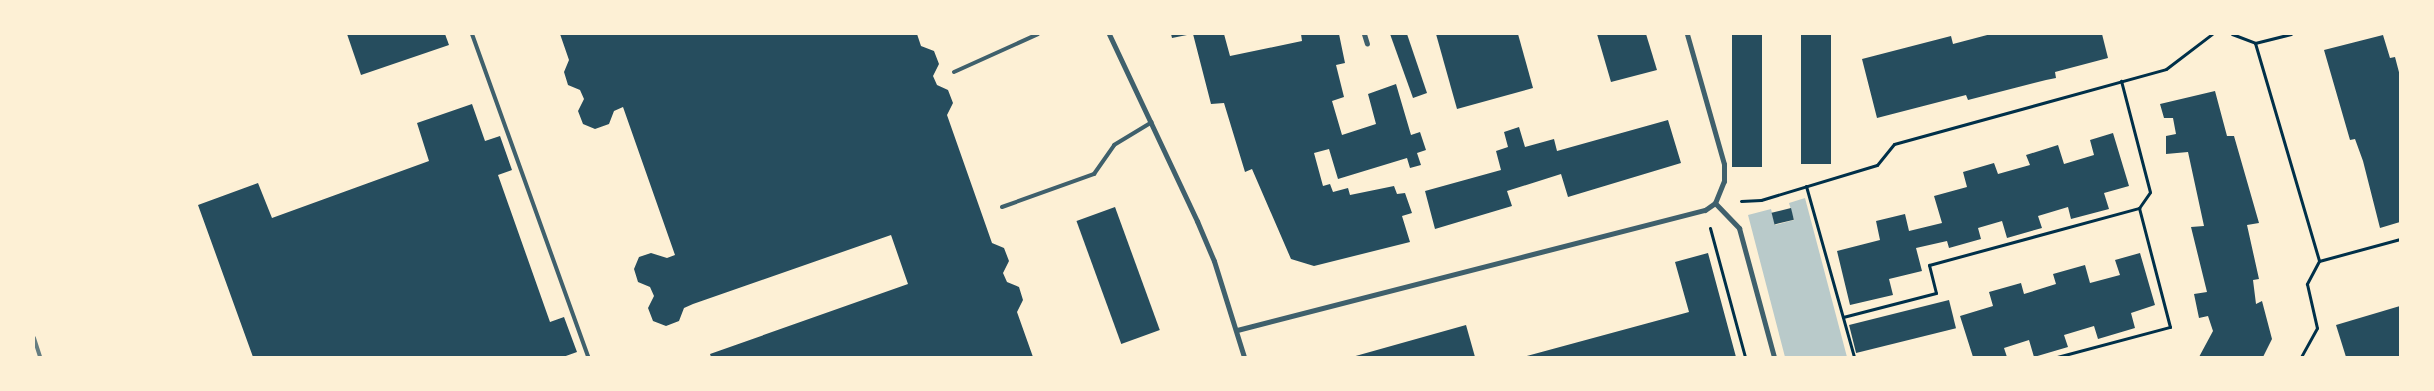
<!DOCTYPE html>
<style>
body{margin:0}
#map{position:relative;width:2434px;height:391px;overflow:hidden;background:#fdf0d5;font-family:Manrope,sans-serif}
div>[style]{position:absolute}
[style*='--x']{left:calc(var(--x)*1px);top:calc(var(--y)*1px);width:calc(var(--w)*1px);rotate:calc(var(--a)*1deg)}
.green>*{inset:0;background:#b9caca}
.building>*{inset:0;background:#264d5e;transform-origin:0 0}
.path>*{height:3px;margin:-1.5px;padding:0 1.5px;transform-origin:1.5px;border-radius:1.5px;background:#003049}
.service>*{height:4px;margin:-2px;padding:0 2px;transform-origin:2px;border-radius:2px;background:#3f606c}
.minor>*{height:5px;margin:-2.5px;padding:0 2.5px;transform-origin:2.5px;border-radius:2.5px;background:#3f606c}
.rail>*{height:4px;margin:-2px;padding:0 2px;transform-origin:2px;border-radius:2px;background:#657d81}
span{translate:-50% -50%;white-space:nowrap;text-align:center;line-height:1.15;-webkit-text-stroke:4.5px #fdf0d5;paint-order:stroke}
.frame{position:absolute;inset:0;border:35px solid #fdf0d5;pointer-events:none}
</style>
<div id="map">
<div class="green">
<i style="clip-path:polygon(1805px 198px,1847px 357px,1785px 357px,1748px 215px,1771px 209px,1775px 225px,1794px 220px,1789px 203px)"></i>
</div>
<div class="building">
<i style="clip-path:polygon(347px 34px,445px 34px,449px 45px,361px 75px)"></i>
<i style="clip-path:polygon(560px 34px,917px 34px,921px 46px,934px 51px,939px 64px,933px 76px,937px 85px,948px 90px,953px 103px,947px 115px,992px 243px,1004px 248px,1009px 261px,1003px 273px,1007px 282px,1019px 287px,1023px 300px,1017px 312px,1033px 357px,711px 357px,710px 354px,908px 284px,891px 235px,693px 304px,684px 308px,679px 321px,666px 326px,653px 321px,648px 308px,654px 296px,650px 287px,638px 282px,634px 269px,639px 257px,651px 253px,667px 258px,675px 255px,623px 107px,614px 111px,609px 124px,595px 129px,583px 124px,578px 111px,584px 99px,580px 90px,568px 85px,564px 72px,569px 60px)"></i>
<i style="clip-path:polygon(1171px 34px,1187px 34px,1187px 35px,1172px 38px)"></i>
<i style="clip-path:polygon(1193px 34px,1224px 34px,1230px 56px,1302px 41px,1301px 34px,1339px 34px,1345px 63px,1336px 65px,1344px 97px,1332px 101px,1342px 135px,1376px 124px,1368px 94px,1396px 84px,1411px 135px,1420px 132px,1426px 150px,1417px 153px,1421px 165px,1410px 168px,1407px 158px,1338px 179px,1329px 149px,1314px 153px,1323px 186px,1330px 184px,1333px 192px,1348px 188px,1350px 195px,1394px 186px,1397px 194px,1405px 193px,1412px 213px,1402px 216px,1410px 242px,1314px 266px,1291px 259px,1252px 169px,1245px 172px,1224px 103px,1211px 104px)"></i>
<i style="clip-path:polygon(1390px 34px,1407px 34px,1427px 93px,1413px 98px)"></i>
<i style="clip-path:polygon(1436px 34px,1518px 34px,1533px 88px,1457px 109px)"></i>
<i style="clip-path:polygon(1597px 34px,1646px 34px,1657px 70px,1611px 82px)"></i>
<i style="left:1732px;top:34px;width:30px;height:133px"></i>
<i style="left:1801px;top:34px;width:30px;height:130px"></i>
<i style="clip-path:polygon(1991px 34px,2102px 34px,2108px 58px,2055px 72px,2056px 78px,2046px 80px,1968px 100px,1966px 95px,1877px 118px,1862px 59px,1951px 36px,1953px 44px)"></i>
<i style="clip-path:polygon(2383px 35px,2390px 58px,2395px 57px,2400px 76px,2400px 222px,2380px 228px,2363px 161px,2355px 139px,2350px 140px,2324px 50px)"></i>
<i style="clip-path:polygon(2215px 91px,2227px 136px,2234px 136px,2259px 223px,2247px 225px,2259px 279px,2253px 280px,2256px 304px,2262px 301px,2272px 339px,2263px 357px,2199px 357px,2213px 331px,2208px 316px,2199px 318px,2194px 294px,2207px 292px,2191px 227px,2204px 226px,2188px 152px,2166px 154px,2166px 136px,2176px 134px,2173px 118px,2164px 118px,2160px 104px)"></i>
<i style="clip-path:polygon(472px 104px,485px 141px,500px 136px,512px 170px,498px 175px,550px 322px,564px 317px,577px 352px,563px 357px,253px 357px,198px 205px,258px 183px,272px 218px,429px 161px,417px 123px)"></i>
<i style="clip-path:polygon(1668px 120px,1681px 163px,1568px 197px,1561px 174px,1507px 191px,1512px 206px,1435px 229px,1425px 191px,1501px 170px,1496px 151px,1508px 147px,1504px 132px,1519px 127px,1525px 147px,1554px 139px,1557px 151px)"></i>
<i style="clip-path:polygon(2113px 133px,2129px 186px,2104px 193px,2109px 209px,2071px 219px,2068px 207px,2038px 216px,2042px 228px,2007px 238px,2002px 221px,1978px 228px,1981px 239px,1949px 248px,1947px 241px,1916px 248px,1922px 271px,1889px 279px,1893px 295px,1850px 305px,1837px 251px,1880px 240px,1876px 221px,1905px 214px,1909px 231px,1942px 223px,1934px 196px,1967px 187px,1963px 172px,1994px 163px,1998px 174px,2030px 165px,2026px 155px,2058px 145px,2064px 164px,2094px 155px,2090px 140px)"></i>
<i style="left:1115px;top:207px;width:131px;height:41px;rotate:70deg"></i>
<i style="left:1791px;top:208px;width:12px;height:20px;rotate:76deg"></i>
<i style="clip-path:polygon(1708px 253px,1736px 357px,1523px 357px,1689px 312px,1675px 262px)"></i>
<i style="clip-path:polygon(2140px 253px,2155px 305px,2131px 313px,2135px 328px,2098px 339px,2094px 326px,2064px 335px,2068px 347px,2034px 357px,2029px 340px,2004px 348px,2007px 357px,1973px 357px,1960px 316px,1993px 306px,1989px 292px,2021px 283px,2024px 294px,2056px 284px,2053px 274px,2085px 265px,2090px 283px,2120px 275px,2115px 260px)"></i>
<i style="left:1949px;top:300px;width:29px;height:103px;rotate:76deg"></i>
<i style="clip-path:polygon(2400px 306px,2400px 357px,2346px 357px,2336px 325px)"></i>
<i style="clip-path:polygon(1466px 325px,1475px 357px,1352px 357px)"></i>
</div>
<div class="path">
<i style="--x:2232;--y:34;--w:25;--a:21"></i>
<i style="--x:2255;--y:43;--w:227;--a:73.6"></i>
<i style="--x:2319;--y:261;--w:26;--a:118"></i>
<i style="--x:2307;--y:284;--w:45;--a:77.2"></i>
<i style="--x:2317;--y:328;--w:33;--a:119"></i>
<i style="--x:2255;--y:43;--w:37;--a:-14"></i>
<i style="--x:1806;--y:186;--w:178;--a:74.3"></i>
<i style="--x:1741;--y:201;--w:20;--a:-3"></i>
<i style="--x:1761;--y:200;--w:121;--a:-16.8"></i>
<i style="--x:1877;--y:165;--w:27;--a:-51"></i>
<i style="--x:1894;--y:144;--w:282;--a:-15.4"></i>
<i style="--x:2166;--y:69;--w:58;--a:-37.3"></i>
<i style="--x:1710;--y:228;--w:134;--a:74.8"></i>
<i style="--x:2319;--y:261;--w:84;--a:-15.2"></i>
<i style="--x:1843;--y:317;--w:96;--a:-14.5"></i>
<i style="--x:1936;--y:293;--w:29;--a:-104"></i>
<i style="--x:1929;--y:265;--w:218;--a:-15.2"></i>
<i style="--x:2057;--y:357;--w:117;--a:-14.9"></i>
<i style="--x:2170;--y:327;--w:123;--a:-104.6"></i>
<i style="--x:2139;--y:208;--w:19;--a:-55"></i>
<i style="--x:2150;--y:192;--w:115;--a:-104.6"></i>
</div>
<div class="service">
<i style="--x:472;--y:34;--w:343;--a:70.2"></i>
<i style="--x:954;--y:72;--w:92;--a:-24.3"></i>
<i style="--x:1002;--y:207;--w:98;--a:-19.7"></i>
<i style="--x:1094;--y:174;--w:35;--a:-55"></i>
<i style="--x:1114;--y:145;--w:44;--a:-31.2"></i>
</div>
<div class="minor">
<i style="--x:1109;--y:34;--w:207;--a:64.8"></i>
<i style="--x:1197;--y:221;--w:43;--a:67"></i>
<i style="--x:1214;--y:261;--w:101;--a:72.6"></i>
<i style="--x:1364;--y:34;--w:10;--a:73"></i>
<i style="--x:1715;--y:203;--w:35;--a:46"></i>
<i style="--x:1739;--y:228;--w:134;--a:74.8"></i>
<i style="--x:1237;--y:330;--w:483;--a:-14.4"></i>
<i style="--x:1705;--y:210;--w:12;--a:-35"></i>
<i style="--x:1715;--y:203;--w:24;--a:-68"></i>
<i style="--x:1724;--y:181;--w:17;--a:-90"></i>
<i style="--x:1724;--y:164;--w:135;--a:-105.9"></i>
</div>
<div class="rail">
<i style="--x:34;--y:338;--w:20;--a:72"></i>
</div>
<div class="frame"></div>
</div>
